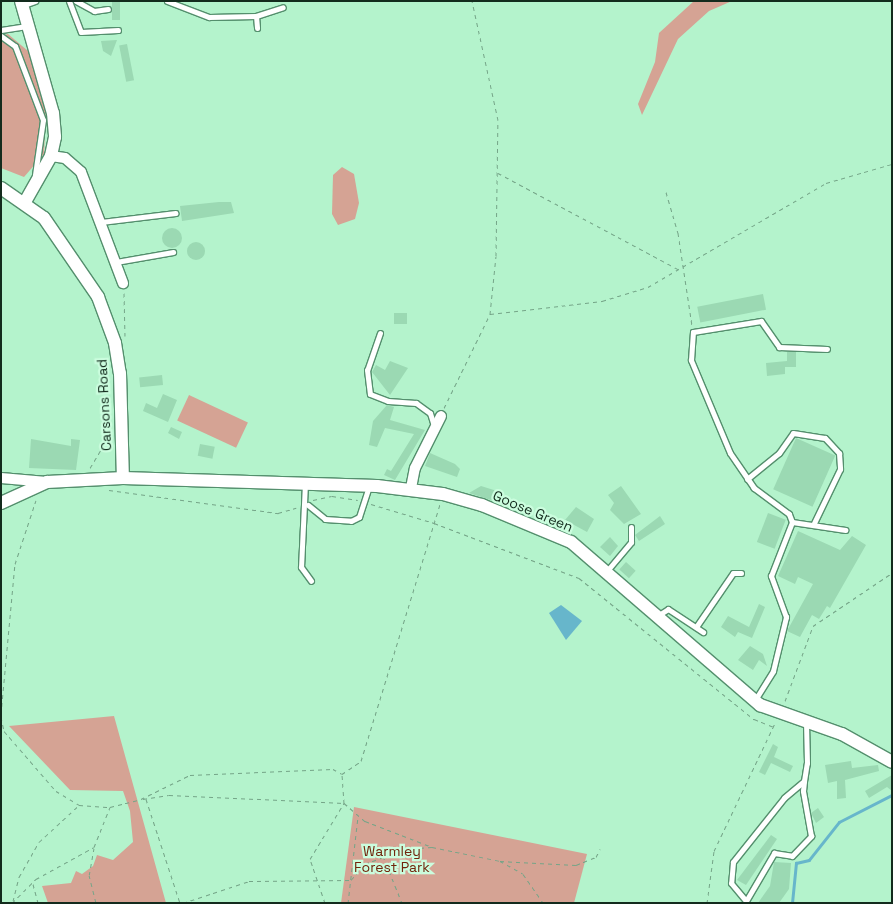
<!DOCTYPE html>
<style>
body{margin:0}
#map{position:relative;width:893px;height:904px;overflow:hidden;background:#b4f3cc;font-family:"Space Grotesk",sans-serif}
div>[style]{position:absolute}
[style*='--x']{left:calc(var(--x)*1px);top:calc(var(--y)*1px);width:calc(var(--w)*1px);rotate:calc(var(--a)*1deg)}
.green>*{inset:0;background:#d5a394;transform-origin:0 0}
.water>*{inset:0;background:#67b6cb}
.stream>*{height:2.5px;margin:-1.25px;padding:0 1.25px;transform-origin:1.25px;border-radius:1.25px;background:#67b6cb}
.building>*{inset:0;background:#9bd9b3;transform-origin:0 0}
.round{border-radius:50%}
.path>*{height:1px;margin-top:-0.5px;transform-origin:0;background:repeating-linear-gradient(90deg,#74a487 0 4px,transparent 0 8px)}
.roads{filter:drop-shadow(1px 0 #548f6d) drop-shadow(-1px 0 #548f6d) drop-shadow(0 1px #548f6d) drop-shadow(0 -1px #548f6d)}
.service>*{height:5px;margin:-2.5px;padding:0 2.5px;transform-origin:2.5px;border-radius:2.5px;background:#fff}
.minor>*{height:10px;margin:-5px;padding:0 5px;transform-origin:5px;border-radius:5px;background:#fff}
.tertiary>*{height:12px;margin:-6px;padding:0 6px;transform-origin:6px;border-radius:6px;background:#fff}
span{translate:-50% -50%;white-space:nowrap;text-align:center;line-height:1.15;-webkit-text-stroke:4.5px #cbfdde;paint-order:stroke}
.street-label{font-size:14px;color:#132b1d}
.park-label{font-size:14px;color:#71250c}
.frame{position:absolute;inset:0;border:2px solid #132b1d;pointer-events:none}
</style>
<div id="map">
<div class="green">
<i style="clip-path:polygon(694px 1px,732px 1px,709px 11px,678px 39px,642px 115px,638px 104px,655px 62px,659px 33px)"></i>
<i style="clip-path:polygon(8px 34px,28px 51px,46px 109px,44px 154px,24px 177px,1px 168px,1px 36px)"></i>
<i style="clip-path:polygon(342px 167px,354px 174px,359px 203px,355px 219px,338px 225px,332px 214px,333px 175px)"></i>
<i style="left:189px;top:395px;width:65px;height:28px;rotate:25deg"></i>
<i style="clip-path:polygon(114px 716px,166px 903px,48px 903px,42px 886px,71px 883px,76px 871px,82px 874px,93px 866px,97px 855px,113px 860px,133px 842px,130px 811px,123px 791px,70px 790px,9px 726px)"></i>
<i style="clip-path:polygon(354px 807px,587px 854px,574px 903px,341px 903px)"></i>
</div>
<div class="water">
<i style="clip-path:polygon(561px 605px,582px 621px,566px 640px,549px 613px)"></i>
</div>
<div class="stream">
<i style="--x:792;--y:903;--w:40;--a:-84.3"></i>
<i style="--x:796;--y:863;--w:13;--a:-13"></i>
<i style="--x:809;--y:860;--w:48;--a:-51.7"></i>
<i style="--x:839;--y:822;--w:59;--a:-27"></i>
</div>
<div class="building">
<i style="left:112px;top:1px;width:8px;height:19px"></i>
<i style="clip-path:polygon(117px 40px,111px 56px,103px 51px,101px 41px)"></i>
<i style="left:127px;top:44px;width:37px;height:8px;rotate:79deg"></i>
<i style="clip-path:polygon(219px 202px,231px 202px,234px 213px,182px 221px,180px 206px)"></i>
<i class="round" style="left:162px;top:228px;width:20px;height:20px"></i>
<i class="round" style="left:187px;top:242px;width:18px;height:18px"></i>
<i style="left:763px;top:294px;width:16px;height:67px;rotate:79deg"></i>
<i style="left:394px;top:313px;width:13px;height:11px"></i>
<i style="clip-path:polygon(787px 352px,796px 352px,796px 367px,785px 367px,785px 374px,767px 376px,766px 363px,787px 361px)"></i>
<i style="clip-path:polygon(390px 361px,408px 368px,390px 395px,372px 372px,376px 365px,385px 370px)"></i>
<i style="left:162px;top:375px;width:10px;height:23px;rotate:84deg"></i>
<i style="clip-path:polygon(163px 394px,177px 400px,168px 422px,143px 411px,146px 403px,157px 408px)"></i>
<i style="clip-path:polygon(387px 405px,394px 407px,390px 420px,425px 430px,395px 480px,384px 475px,387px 469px,391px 471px,414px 434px,385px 428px,377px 447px,369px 445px,373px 421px)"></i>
<i style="clip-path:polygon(171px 427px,182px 432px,179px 439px,168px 433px)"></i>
<i style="left:796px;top:438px;width:43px;height:56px;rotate:24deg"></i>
<i style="clip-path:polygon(31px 439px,71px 446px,71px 439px,80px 440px,76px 470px,29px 468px)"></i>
<i style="left:200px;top:444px;width:15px;height:12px;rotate:11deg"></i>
<i style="clip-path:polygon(430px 453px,455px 464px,460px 469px,457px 477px,425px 466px)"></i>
<i style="clip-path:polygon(481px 486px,497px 491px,494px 501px,469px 493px)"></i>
<i style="clip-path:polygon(621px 486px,641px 514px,624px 524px,610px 510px,614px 503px,608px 495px)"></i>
<i style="clip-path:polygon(576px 507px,594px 519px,587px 532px,565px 520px)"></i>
<i style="left:768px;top:513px;width:19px;height:31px;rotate:21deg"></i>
<i style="clip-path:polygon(660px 516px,665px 524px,639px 541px,635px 535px)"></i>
<i style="clip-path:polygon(798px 531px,840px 550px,852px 536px,866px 545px,830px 608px,827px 606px,819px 619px,812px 615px,800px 637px,787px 631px,813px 584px,798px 577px,795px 584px,778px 576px)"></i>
<i style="clip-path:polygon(610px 537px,618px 546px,610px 556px,600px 547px)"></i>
<i style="left:626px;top:562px;width:13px;height:10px;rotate:42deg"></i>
<i style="clip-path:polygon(759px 604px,765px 607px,752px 638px,738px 632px,735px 637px,721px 627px,728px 616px,749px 627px)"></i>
<i style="clip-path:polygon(750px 646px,763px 654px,767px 666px,759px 660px,753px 670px,738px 660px)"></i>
<i style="clip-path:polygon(773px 744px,778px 747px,774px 757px,793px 766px,790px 772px,771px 763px,765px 775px,759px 772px)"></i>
<i style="clip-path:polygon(851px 761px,852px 768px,878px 765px,879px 771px,845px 780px,846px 798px,837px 799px,837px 781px,828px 783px,825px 765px)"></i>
<i style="clip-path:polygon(892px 775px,892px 791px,887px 787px,869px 798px,865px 791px)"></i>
<i style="clip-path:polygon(818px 808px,824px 817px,816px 823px,811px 813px)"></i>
<i style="clip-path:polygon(771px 835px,777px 839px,746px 885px,737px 880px)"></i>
<i style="clip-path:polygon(774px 862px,791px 863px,789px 889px,779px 903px,758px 903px,770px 886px)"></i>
</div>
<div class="path">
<i style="--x:498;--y:173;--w:204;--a:28.1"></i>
<i style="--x:666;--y:192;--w:43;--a:73.7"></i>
<i style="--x:678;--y:233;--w:94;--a:81.4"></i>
<i style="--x:124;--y:293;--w:43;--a:88.7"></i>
<i style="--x:490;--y:314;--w:113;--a:-6.6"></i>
<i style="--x:602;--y:301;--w:48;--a:-16.9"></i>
<i style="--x:648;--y:287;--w:206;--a:-30.3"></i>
<i style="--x:826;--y:183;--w:69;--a:-16.1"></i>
<i style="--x:444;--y:408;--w:105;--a:-63.9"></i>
<i style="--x:490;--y:314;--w:58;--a:-84.1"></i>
<i style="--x:496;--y:256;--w:136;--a:-89.2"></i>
<i style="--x:498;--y:120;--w:122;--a:-102.3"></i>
<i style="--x:90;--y:468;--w:41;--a:-59"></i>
<i style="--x:109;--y:490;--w:171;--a:7.8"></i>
<i style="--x:278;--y:513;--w:19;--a:-16"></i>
<i style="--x:313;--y:500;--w:19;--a:-12"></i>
<i style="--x:332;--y:496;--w:26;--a:9"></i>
<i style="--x:371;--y:504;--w:66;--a:16.8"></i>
<i style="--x:434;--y:523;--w:155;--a:20.8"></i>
<i style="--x:579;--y:578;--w:225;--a:38.9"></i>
<i style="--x:754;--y:719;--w:22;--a:22"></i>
<i style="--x:785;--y:701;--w:80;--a:-69.5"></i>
<i style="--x:813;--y:626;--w:95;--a:-33.9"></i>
<i style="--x:1;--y:714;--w:151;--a:-84.7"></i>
<i style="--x:15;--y:564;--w:67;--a:-71.8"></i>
<i style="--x:1;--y:717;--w:14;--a:78"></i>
<i style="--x:4;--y:731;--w:79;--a:49.1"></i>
<i style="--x:56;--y:791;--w:27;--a:31"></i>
<i style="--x:79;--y:805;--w:31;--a:4"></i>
<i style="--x:143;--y:799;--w:26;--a:-9"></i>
<i style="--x:169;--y:795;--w:175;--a:2.6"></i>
<i style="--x:344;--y:803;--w:28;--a:41"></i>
<i style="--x:365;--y:821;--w:72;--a:21.2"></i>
<i style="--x:146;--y:799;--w:109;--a:71.9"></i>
<i style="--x:94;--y:848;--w:27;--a:100"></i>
<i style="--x:89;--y:875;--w:29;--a:76"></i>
<i style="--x:383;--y:856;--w:51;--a:68"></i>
<i style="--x:500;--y:861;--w:26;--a:29"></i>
<i style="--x:523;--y:874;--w:35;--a:55"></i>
<i style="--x:33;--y:884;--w:20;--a:75"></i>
<i style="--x:13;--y:901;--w:25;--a:-76"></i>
<i style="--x:19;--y:877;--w:40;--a:-60.3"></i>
<i style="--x:39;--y:842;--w:53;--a:-42.7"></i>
<i style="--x:12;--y:903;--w:34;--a:-45"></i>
<i style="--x:36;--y:879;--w:66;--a:-28.9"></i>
<i style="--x:94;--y:847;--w:43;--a:-68.2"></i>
<i style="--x:110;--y:807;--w:32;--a:-14"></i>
<i style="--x:141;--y:799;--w:55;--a:-26.1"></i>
<i style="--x:190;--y:775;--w:143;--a:-2.4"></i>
<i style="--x:333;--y:769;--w:10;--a:29"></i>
<i style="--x:183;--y:903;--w:70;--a:-18.4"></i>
<i style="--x:249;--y:881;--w:102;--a:-0.6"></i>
<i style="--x:351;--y:880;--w:21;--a:-49"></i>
<i style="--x:365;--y:864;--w:42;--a:-21"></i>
<i style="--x:404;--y:849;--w:28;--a:-4"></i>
<i style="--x:432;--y:847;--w:69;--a:11.6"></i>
<i style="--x:500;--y:861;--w:76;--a:3"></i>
<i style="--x:576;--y:865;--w:22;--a:-22"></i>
<i style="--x:596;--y:857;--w:9;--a:-63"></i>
<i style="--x:325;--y:903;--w:46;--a:-108.8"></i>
<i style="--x:310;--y:859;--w:66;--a:-58.7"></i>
<i style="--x:344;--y:803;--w:29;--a:-94"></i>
<i style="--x:342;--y:774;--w:23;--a:-34"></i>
<i style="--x:361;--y:761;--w:269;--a:-72.9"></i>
<i style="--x:348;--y:903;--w:87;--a:-83.4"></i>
<i style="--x:707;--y:903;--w:52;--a:-82.3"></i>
<i style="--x:714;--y:851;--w:142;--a:-64.5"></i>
</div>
<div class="roads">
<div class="service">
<i style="--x:69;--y:1;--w:33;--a:69"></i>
<i style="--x:81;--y:32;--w:37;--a:-3"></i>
<i style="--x:76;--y:1;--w:21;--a:29"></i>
<i style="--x:94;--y:11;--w:14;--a:-8"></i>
<i style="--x:167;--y:1;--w:45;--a:20.9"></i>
<i style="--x:209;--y:17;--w:47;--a:-1.2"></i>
<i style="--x:256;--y:16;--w:12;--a:85"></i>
<i style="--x:24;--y:5;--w:12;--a:-20"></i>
<i style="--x:256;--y:16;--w:28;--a:-18"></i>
<i style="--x:1;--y:30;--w:26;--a:-9"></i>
<i style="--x:1;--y:36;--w:17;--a:36"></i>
<i style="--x:15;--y:46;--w:79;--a:69.3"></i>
<i style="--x:43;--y:120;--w:56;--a:98.3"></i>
<i style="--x:101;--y:222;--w:75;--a:-6.9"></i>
<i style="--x:116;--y:262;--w:58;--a:-10"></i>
<i style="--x:380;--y:333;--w:39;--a:109"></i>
<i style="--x:367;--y:370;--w:24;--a:83"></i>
<i style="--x:370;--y:394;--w:19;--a:21"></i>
<i style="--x:388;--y:401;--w:28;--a:4"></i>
<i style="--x:416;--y:403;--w:17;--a:36"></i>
<i style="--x:430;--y:413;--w:14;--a:73"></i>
<i style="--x:747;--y:479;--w:41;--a:-39.1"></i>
<i style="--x:779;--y:453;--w:24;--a:-55"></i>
<i style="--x:793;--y:433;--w:32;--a:9"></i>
<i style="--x:825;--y:438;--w:21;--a:47"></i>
<i style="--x:839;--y:453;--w:16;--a:86"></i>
<i style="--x:840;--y:469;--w:62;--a:115.7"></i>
<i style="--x:305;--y:483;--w:84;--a:92.7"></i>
<i style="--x:301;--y:567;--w:17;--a:54"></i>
<i style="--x:308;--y:505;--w:22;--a:39"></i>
<i style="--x:325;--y:519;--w:26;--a:4"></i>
<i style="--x:351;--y:521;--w:9;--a:-27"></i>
<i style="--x:359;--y:517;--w:32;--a:-72"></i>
<i style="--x:792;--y:522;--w:54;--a:8.6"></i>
<i style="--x:606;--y:572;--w:39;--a:-50"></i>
<i style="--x:631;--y:542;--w:15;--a:-90"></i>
<i style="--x:657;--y:616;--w:13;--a:-32"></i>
<i style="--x:668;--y:609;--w:42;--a:33.3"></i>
<i style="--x:696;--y:627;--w:65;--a:-55.6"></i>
<i style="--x:733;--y:573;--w:8;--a:0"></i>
<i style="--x:755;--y:700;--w:34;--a:-58"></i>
<i style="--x:773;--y:671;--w:56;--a:-76.5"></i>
<i style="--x:786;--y:617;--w:44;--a:-110.1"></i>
<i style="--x:771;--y:576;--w:58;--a:-68.7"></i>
<i style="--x:792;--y:522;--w:9;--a:-111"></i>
<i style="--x:789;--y:514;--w:44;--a:-143.4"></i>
<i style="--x:754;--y:488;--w:42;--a:-124.4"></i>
<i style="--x:730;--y:453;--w:101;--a:-112.8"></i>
<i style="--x:691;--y:360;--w:28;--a:-86"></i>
<i style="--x:693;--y:332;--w:69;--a:-9.2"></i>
<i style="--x:761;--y:321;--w:32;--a:55"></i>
<i style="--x:779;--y:347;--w:48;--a:2.4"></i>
<i style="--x:804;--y:781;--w:26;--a:140"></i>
<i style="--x:784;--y:798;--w:82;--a:128.6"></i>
<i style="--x:733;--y:862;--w:21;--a:95"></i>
<i style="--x:731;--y:883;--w:23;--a:50"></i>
<i style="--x:746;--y:901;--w:56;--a:-59.7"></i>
<i style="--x:774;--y:853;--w:18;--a:9"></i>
<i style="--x:792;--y:856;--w:28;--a:-46"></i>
<i style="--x:811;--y:836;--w:46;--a:-100.1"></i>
<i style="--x:803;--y:791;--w:10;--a:-84"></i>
<i style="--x:804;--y:781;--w:18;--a:-81"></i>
<i style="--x:807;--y:763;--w:40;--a:-91.4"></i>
</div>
<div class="minor">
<i style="--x:51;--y:156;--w:14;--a:8"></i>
<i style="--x:65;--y:158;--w:21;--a:41"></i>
<i style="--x:81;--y:172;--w:119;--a:69.3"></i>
<i style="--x:1;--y:478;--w:46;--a:5"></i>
<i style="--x:411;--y:488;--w:20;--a:-79"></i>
<i style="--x:415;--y:468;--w:58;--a:-63.4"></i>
</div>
<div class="tertiary">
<i style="--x:21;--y:1;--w:116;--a:74.1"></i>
<i style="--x:53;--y:113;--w:24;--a:85"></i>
<i style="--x:55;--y:137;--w:19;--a:102"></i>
<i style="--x:51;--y:156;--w:53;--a:119.5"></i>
<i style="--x:1;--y:188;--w:52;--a:34.9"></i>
<i style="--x:44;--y:218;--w:96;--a:55.6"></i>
<i style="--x:98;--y:297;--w:49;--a:69.7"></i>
<i style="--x:115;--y:343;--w:30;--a:81"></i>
<i style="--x:120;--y:373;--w:105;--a:88.4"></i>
<i style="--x:1;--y:503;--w:51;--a:-24.5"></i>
<i style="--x:47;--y:482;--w:76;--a:-3"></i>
<i style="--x:123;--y:478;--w:254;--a:1.8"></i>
<i style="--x:377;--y:486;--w:66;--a:6.9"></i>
<i style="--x:443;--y:494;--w:41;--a:15.8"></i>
<i style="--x:482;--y:505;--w:96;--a:22.6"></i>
<i style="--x:571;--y:542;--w:250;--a:40.8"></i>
<i style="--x:760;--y:705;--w:87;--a:19.5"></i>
<i style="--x:842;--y:734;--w:57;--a:29.2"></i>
</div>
</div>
<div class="street-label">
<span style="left:104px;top:405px;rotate:-93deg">Carsons Road</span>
<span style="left:533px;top:511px;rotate:23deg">Goose Green</span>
</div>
<div class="park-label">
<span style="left:392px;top:859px">Warmley<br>Forest Park</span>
</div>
<div class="frame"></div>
</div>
